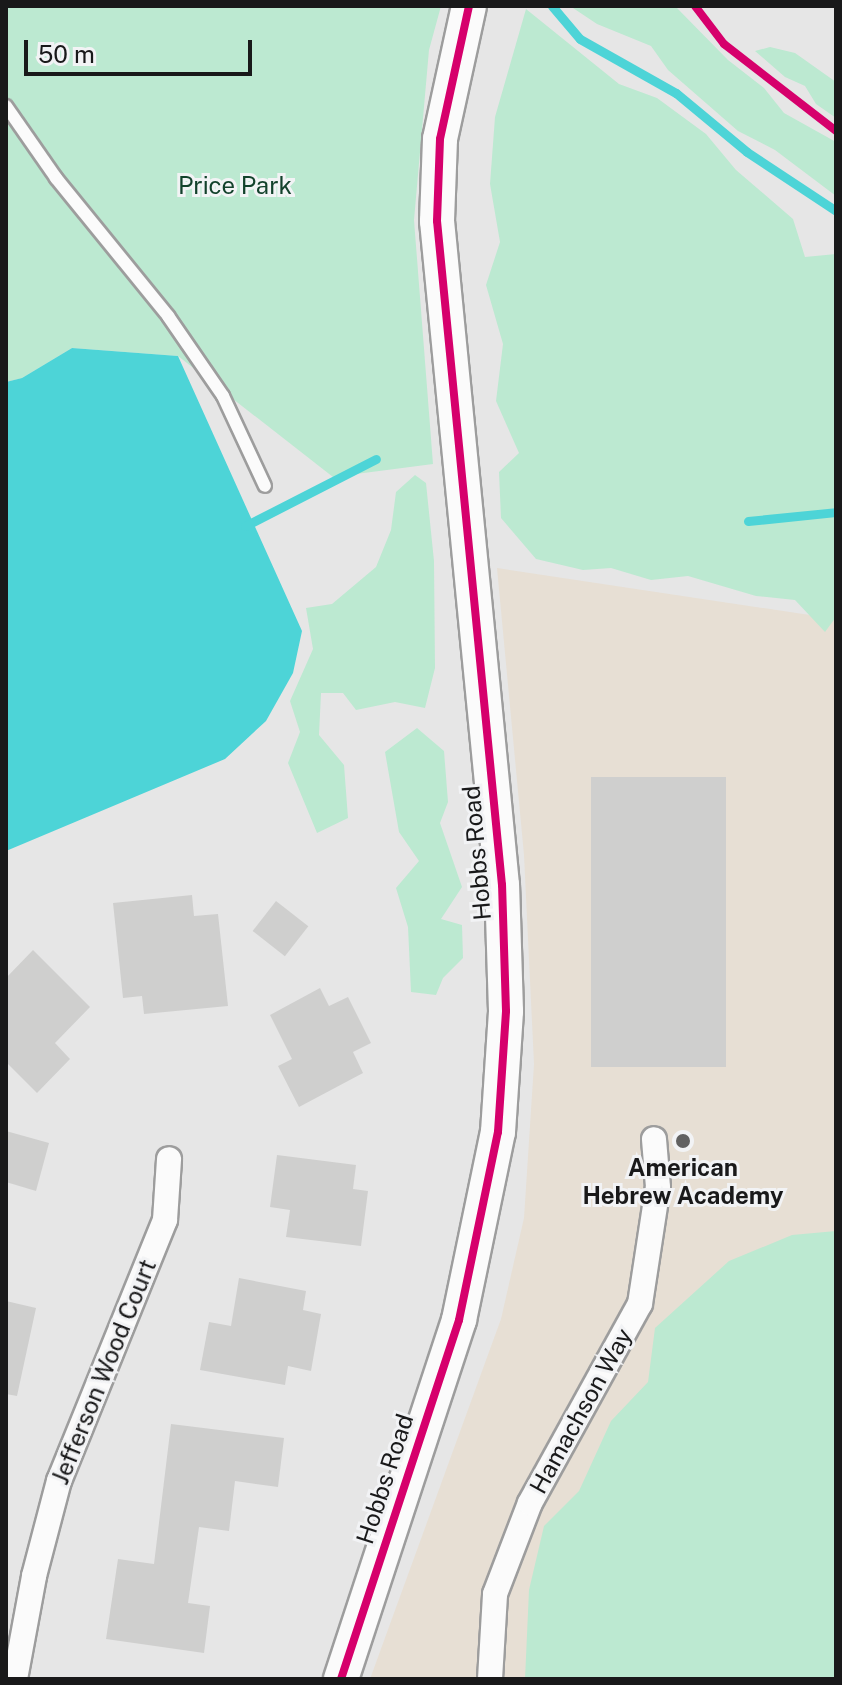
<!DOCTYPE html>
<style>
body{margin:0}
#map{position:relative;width:842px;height:1685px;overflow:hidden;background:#e6e6e6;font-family:"Public Sans",sans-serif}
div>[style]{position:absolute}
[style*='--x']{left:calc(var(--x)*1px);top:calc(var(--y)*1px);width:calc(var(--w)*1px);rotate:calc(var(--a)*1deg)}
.education>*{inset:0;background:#e7dfd4}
.green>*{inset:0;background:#bce9d1}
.water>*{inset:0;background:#4dd4d7}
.stream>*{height:9px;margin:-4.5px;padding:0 4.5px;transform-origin:4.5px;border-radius:4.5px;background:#4dd4d7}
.building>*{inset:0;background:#cfcfce;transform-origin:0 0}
.roads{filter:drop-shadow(2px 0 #9d9d9d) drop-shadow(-2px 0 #9d9d9d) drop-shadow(0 2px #9d9d9d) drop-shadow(0 -2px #9d9d9d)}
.lane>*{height:12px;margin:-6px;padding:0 6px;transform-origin:6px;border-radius:6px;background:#fbfbfb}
.street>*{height:24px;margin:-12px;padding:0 12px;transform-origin:12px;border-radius:12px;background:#fbfbfb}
.secondary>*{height:34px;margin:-17px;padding:0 17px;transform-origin:17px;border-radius:17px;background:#fbfbfb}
.cycleway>*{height:8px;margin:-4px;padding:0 4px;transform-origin:4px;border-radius:4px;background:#d6006c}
.dots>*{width:22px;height:22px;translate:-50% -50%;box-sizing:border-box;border:4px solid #f2f3f5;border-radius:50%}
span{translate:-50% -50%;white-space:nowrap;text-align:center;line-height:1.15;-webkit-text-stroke:6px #f2f3f5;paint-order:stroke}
.park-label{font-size:24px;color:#13422c}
.street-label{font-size:24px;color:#19191a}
.poi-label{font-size:24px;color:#19191a;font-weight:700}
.frame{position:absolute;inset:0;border:8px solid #19191a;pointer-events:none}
.scale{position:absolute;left:24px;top:40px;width:228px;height:36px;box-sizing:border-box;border:4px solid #19191a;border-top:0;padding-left:10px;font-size:24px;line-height:28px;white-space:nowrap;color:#19191a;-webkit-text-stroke:6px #f2f3f5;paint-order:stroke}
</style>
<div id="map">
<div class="education">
<i style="clip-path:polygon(497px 568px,836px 619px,836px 1679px,370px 1679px,501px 1319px,524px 1218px,534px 1064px,524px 855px)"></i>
</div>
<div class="green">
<i style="clip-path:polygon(6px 6px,441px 6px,429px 50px,414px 220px,433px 464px,333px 477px,178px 356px,72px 348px,22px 378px,6px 382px)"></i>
<i style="clip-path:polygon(570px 6px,675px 6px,728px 60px,764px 88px,784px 113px,836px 142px,836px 196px,775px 150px,738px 131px,668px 70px,651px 46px,597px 24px)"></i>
<i style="clip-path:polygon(526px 9px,619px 84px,657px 98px,706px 134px,736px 170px,793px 219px,805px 257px,836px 254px,836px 617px,825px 632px,795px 600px,756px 596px,688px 576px,651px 580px,611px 568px,583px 570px,536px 559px,501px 518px,499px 472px,519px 453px,496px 401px,503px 344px,486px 285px,500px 242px,490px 184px,495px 117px)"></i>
<i style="clip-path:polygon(770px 47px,795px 53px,836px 82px,836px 118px,816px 104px,805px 86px,785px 77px,755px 51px)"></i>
<i style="clip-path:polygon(415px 475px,426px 483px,434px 561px,435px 668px,425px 708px,395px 702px,356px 710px,343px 693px,321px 693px,319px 735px,344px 765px,348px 818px,317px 833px,288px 763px,300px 732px,290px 701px,313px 649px,306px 608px,332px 604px,376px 567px,391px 530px,396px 492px)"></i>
<i style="clip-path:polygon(417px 728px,444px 751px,448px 802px,440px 823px,462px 887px,441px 919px,462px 925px,463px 958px,443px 978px,436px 995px,411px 992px,408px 927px,396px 888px,419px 861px,399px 832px,385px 752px)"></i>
<i style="clip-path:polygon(836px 1231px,836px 1679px,525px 1679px,529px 1590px,544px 1526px,579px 1491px,611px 1421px,648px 1382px,655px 1328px,729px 1261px,792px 1235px)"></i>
</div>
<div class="water">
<i style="clip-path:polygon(72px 348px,178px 356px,302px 631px,293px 673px,266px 721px,225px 759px,6px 851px,6px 382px,22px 378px)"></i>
</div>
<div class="stream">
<i style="--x:552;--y:6;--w:43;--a:49.7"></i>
<i style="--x:580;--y:39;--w:110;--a:29.4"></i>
<i style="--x:676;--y:93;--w:92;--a:39.7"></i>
<i style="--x:747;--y:152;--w:107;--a:33.5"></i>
<i style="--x:748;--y:521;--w:88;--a:-5.8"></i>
<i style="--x:245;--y:526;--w:147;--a:-27.1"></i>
</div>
<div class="building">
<i style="left:591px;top:777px;width:135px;height:290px"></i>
<i style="clip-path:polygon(192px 895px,194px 916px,218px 914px,228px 1006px,144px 1014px,142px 996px,123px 998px,113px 903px)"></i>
<i style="left:276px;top:901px;width:41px;height:38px;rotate:38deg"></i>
<i style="clip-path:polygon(33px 950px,90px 1007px,55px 1043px,70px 1059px,37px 1093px,6px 1062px,6px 978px)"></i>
<i style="clip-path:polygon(320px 988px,329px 1006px,348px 997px,371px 1043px,353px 1052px,363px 1073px,299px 1107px,278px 1066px,292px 1059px,270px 1015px)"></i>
<i style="clip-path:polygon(6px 1131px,49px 1143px,36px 1191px,6px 1182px)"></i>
<i style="clip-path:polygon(277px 1155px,356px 1165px,353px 1189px,368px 1191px,361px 1246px,286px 1237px,290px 1210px,270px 1207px)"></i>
<i style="clip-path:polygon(239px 1278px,306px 1291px,303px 1310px,321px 1314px,311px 1371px,288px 1366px,285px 1385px,200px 1370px,209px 1322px,231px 1326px)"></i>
<i style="clip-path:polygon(6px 1301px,36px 1308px,17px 1396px,6px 1394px)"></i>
<i style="clip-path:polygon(171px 1424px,284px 1438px,278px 1487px,235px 1481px,229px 1531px,199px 1527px,188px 1603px,210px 1606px,204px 1653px,106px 1639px,118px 1559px,154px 1564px)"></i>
</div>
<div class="roads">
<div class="lane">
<i style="--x:6;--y:106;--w:88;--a:55.2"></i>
<i style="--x:56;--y:178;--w:178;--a:50.9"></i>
<i style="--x:168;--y:316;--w:97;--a:55.5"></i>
<i style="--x:223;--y:396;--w:99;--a:65"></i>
</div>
<div class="street">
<i style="--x:15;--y:1679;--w:105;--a:-79.5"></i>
<i style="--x:34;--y:1576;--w:98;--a:-75.3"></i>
<i style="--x:59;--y:1481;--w:282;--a:-67.9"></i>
<i style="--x:165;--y:1220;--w:61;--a:-86.2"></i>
<i style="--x:490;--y:1679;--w:85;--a:-86.6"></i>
<i style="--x:495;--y:1594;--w:97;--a:-69"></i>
<i style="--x:530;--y:1503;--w:227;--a:-61.1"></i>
<i style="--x:640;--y:1304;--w:118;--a:-81.3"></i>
<i style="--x:658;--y:1187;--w:48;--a:-94.8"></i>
</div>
<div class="secondary">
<i style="--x:341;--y:1679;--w:378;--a:-71.8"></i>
<i style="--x:459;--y:1320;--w:192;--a:-78.3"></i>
<i style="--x:498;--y:1132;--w:121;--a:-86.2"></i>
<i style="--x:506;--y:1011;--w:126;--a:-91.8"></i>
<i style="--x:502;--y:885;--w:667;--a:-95.59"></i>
<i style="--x:437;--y:221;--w:82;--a:-87.9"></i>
<i style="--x:440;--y:139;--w:136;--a:-77.7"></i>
</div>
</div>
<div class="cycleway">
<i style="--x:695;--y:6;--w:48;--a:52.7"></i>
<i style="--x:724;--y:44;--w:142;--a:37.8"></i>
<i style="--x:341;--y:1679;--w:378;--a:-71.8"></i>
<i style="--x:459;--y:1320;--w:192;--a:-78.3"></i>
<i style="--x:498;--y:1132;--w:121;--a:-86.2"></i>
<i style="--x:506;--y:1011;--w:126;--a:-91.8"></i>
<i style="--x:502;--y:885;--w:667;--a:-95.59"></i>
<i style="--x:437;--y:221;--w:82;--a:-87.9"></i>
<i style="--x:440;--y:139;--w:136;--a:-77.7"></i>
</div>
<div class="dots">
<i style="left:683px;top:1141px;background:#616161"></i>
</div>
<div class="park-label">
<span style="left:235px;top:186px">Price Park</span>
</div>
<div class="street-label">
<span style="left:477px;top:853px;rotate:-95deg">Hobbs Road</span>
<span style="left:104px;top:1372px;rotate:-68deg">Jefferson Wood Court</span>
<span style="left:581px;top:1411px;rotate:-61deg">Hamachson Way</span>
<span style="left:385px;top:1479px;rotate:-72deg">Hobbs Road</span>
</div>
<div class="poi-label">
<span style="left:683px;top:1182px">American<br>Hebrew Academy</span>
</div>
<div class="frame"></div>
<div class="scale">50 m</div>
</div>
